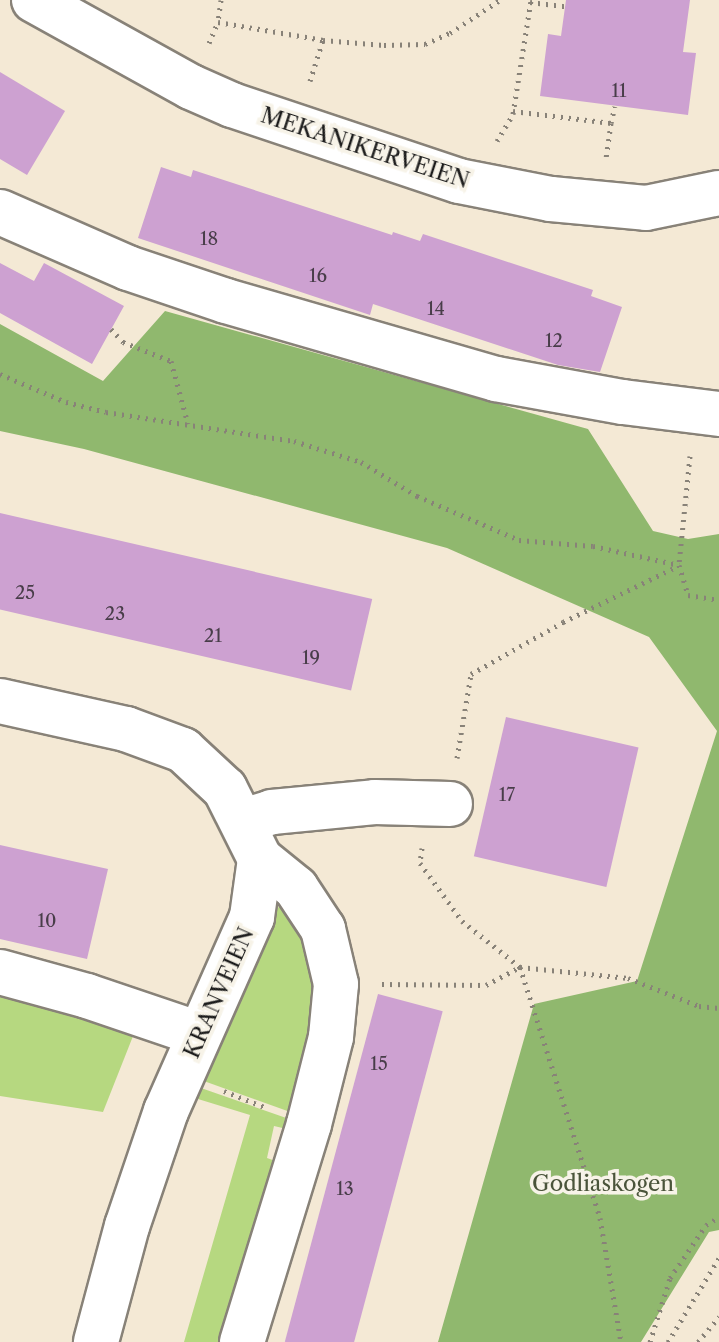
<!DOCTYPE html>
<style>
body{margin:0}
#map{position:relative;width:719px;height:1342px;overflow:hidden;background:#f4e9d5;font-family:"Libre Caslon Text",serif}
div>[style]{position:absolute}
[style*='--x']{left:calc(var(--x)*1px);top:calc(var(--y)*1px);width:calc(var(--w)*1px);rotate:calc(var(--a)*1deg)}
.green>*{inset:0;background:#b6d880}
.forest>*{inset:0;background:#90b86e}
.building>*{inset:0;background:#cda1d1;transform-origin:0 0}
.path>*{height:5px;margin-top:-2.5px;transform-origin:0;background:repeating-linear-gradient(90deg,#888278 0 2px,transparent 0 8px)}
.roads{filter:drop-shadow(2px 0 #888278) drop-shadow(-2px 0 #888278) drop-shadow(0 2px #888278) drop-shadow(0 -2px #888278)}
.minor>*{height:44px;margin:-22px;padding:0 22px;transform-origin:22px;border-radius:22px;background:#fff}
span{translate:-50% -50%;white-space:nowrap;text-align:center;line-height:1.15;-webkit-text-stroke:7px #f7f3e8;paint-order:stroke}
.number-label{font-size:18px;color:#483d49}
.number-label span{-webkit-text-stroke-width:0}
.street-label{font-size:22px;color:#1c1c1c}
.park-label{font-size:22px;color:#4a543a}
</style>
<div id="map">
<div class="green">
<i style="clip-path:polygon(279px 906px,298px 916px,316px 954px,317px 1001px,293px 1113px,201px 1080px)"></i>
<i style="clip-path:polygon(0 991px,137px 1026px,103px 1112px,0 1096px)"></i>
<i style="clip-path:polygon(201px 1088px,292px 1120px,291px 1130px,274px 1126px,267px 1158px,281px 1163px,223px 1342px,184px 1342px,250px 1115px,198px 1099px)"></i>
</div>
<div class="forest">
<i style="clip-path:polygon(165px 311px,588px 429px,653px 531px,688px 539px,719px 534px,719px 1230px,709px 1232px,641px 1342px,438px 1342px,534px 1004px,637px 981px,717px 731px,649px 637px,447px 548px,84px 449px,0 431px,0 324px,103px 381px)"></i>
</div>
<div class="building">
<i style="clip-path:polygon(566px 0,690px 0,683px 52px,696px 53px,688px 115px,540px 96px,548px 34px,561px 36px)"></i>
<i style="clip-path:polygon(0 72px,65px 111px,27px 175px,0 159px)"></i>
<i style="clip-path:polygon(161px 167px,191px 177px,193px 170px,392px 235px,393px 232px,420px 241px,423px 234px,593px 290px,591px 296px,622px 307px,600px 372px,558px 365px,373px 304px,370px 315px,138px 238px)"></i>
<i style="clip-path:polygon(0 263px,34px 281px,44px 263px,124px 306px,92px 364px,0 313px)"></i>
<i style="left:0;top:513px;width:382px;height:94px;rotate:13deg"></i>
<i style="left:506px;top:717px;width:136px;height:143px;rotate:13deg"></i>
<i style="clip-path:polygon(0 845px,108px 869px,87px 959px,0 939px)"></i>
<i style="left:378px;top:994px;width:67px;height:360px;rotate:15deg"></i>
</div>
<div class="path">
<i style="--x:221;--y:0;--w:22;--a:98"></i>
<i style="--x:218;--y:22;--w:107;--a:9.7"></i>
<i style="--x:323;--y:40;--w:61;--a:4.7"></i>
<i style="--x:384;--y:45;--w:41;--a:-1.4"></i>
<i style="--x:425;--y:44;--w:27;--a:-24"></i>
<i style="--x:450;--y:33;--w:60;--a:-33.4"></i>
<i style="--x:530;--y:2;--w:35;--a:7"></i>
<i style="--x:209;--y:43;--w:23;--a:-67"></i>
<i style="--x:310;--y:81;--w:43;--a:-72.4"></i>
<i style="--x:513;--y:111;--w:99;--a:7"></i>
<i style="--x:611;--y:123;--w:36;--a:98"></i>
<i style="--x:611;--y:123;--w:17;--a:-77"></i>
<i style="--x:497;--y:141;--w:31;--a:-59"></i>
<i style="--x:513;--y:114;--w:115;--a:-81"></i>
<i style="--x:111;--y:329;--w:18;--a:47"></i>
<i style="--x:123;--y:342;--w:52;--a:21.6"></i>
<i style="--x:171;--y:361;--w:65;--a:74.9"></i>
<i style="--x:0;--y:374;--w:72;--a:23"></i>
<i style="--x:66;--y:402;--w:41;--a:14"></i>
<i style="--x:106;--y:412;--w:190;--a:8.8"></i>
<i style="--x:294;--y:441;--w:70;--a:17.4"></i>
<i style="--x:361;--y:462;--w:66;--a:31.3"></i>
<i style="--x:417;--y:496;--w:111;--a:23.3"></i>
<i style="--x:519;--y:540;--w:74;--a:4.6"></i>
<i style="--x:593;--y:546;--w:88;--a:12.5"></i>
<i style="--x:690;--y:456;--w:110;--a:95.8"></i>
<i style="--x:679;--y:565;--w:31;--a:73"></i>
<i style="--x:688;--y:595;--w:31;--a:9"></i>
<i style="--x:457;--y:758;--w:85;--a:-80.5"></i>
<i style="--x:471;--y:674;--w:106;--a:-29.5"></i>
<i style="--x:563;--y:622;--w:128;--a:-26"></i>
<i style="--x:422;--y:848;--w:15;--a:98"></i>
<i style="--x:420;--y:863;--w:72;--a:54.1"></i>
<i style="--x:462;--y:921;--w:74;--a:38.4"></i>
<i style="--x:520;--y:967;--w:109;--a:5.8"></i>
<i style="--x:628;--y:978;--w:76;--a:21.5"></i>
<i style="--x:699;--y:1006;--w:20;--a:6"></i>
<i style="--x:520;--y:967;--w:263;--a:72.3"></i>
<i style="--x:600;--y:1218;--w:126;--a:80.4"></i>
<i style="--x:382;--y:984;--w:104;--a:0.6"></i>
<i style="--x:486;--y:985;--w:38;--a:-28"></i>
<i style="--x:224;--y:1091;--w:46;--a:21.6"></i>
<i style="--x:650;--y:1342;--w:67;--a:-72.6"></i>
<i style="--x:670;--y:1278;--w:64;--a:-55.8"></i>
<i style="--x:706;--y:1225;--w:15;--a:-32"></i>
<i style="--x:668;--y:1342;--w:98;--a:-58.7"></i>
<i style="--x:698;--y:1342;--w:33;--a:-50"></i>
</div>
<div class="roads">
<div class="minor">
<i style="--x:34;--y:0;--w:179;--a:29"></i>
<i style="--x:191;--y:87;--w:45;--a:23.7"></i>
<i style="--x:232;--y:105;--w:239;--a:18.5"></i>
<i style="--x:459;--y:181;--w:94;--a:11.1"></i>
<i style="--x:551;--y:199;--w:95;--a:5.4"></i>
<i style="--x:646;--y:208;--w:75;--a:-11.6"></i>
<i style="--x:0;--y:212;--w:140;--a:23.6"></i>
<i style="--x:128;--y:268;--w:103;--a:18.6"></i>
<i style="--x:226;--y:301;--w:281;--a:16.1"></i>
<i style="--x:496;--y:379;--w:129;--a:10.3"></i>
<i style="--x:623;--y:402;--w:97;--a:7.1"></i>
<i style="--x:0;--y:701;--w:129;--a:12.5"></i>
<i style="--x:126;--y:729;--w:61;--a:20.2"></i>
<i style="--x:183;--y:750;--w:57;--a:42.9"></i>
<i style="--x:225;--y:789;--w:78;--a:63.4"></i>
<i style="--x:260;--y:859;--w:59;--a:97.9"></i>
<i style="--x:252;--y:917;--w:212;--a:113.9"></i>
<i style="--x:166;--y:1111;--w:121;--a:108.7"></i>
<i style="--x:127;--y:1226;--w:120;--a:105"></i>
<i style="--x:243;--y:821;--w:30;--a:-17"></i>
<i style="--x:272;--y:812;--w:103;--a:-5.5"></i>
<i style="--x:375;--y:802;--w:75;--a:1.5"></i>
<i style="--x:0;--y:972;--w:90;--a:15.4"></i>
<i style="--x:87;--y:996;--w:118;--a:18.7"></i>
<i style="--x:242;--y:1342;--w:228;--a:-72.9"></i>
<i style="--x:309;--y:1124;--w:90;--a:-75.8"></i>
<i style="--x:331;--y:1037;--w:53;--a:-84.6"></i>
<i style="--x:336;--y:984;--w:57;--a:-103.3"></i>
<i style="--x:323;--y:929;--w:49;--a:-123.4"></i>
<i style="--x:296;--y:888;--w:46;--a:-141.1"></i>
</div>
</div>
<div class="number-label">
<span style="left:619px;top:91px">11</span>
<span style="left:209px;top:239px">18</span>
<span style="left:318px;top:276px">16</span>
<span style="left:436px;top:309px">14</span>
<span style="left:554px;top:341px">12</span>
<span style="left:25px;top:593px">25</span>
<span style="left:115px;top:614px">23</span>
<span style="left:213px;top:636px">21</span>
<span style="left:311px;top:658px">19</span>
<span style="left:507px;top:795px">17</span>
<span style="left:47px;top:921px">10</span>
<span style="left:379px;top:1064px">15</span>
<span style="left:345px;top:1189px">13</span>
</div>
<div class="street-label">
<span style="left:365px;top:148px;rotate:18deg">MEKANIKERVEIEN</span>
<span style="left:219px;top:993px;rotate:-66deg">KRANVEIEN</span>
</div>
<div class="park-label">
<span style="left:603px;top:1184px">Godliaskogen</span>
</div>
</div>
